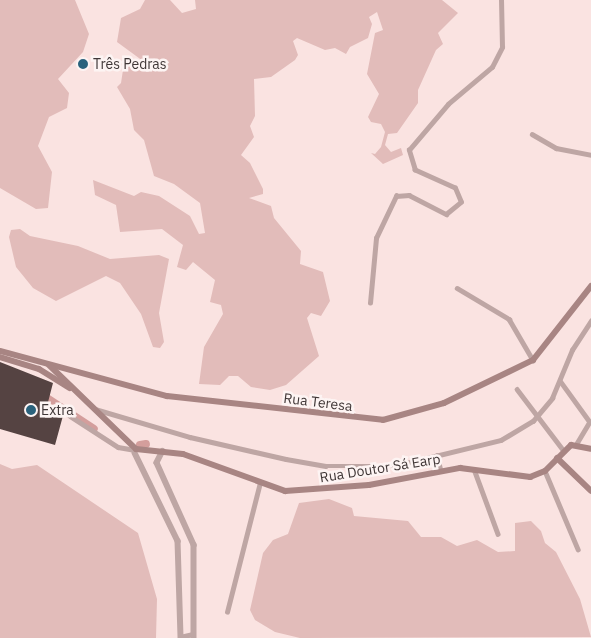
<!DOCTYPE html>
<meta charset="utf-8">
<style>
body{margin:0}
#map{position:relative;width:591px;height:638px;overflow:hidden;background:#fae3e1;font-family:"IBM Plex Sans",sans-serif}
div>[style]{position:absolute}
[style*='--x']{left:calc(var(--x)*1px);top:calc(var(--y)*1px);width:calc(var(--w)*1px);rotate:calc(var(--a)*1deg)}
.green>*{inset:0;background:#e2bcba}
.river>*{height:8px;margin:-4px;padding:0 4px;transform-origin:4px;border-radius:4px;background:#d49e9c}
.building>*{inset:0;background:#554342}
.minor>*{height:4.5px;margin:-2.25px;padding:0 2.25px;transform-origin:2.25px;border-radius:2.25px;background:#bea6a4}
.tertiary>*{height:5.5px;margin:-2.75px;padding:0 2.75px;transform-origin:2.75px;border-radius:2.75px;background:#bea6a4}
.secondary>*{height:6px;margin:-3px;padding:0 3px;transform-origin:3px;border-radius:3px;background:#a88583}
.dots>*{width:14px;height:14px;translate:-50% -50%;box-sizing:border-box;border:2px solid #fdf4f3;border-radius:50%}
span{translate:-50% -50%;white-space:nowrap;text-align:center;line-height:1.15;-webkit-text-stroke:5px #fdf4f3;paint-order:stroke}
.poi-label{font-size:14px;color:#3f3636}
.left{translate:0 -50%;text-align:left}
.street-label{font-size:14px;color:#3f3636}
</style>
<div id="map">
<div class="green">
<i style="clip-path:polygon(0 0,75px 0,89px 34px,83px 52px,58px 79px,69px 93px,67px 108px,49px 117px,38px 146px,52px 172px,48px 208px,36px 209px,0 188px)"></i>
<i style="clip-path:polygon(145px 0,170px 0,182px 13px,196px 9px,195px 0,442px 0,458px 13px,438px 33px,443px 44px,436px 50px,418px 90px,418px 103px,397px 133px,388px 134px,385px 145px,391px 152px,401px 148px,403px 155px,383px 164px,371px 153px,375px 154px,381px 147px,385px 132px,381px 124px,371px 122px,368px 117px,379px 94px,367px 74px,375px 33px,383px 30px,377px 12px,369px 17px,372px 24px,368px 38px,350px 47px,346px 54px,335px 48px,325px 50px,297px 38px,293px 41px,298px 55px,295px 60px,271px 77px,254px 79px,255px 116px,250px 126px,254px 137px,241px 155px,250px 163px,263px 189px,263px 194px,249px 198px,271px 206px,274px 218px,301px 251px,300px 264px,323px 272px,330px 301px,321px 316px,311px 313px,307px 318px,319px 356px,286px 385px,270px 390px,251px 387px,238px 376px,229px 376px,220px 385px,199px 384px,204px 347px,223px 314px,221px 305px,210px 302px,215px 280px,193px 262px,186px 270px,177px 267px,183px 245px,162px 229px,120px 232px,116px 205px,95px 195px,93px 180px,134px 196px,141px 192px,159px 196px,190px 216px,199px 234px,205px 233px,200px 203px,174px 184px,154px 176px,144px 140px,134px 130px,130px 109px,117px 87px,121px 83px,125px 57px,134px 63px,143px 61px,117px 42px,121px 18px,140px 9px)"></i>
<i style="clip-path:polygon(20px 229px,30px 236px,78px 246px,110px 259px,159px 255px,169px 259px,159px 313px,164px 342px,160px 348px,153px 347px,141px 314px,120px 283px,106px 276px,56px 301px,33px 288px,16px 267px,9px 237px,11px 230px)"></i>
<i style="clip-path:polygon(0 464px,12px 469px,37px 465px,138px 533px,157px 599px,156px 638px,0 638px)"></i>
<i style="clip-path:polygon(329px 499px,352px 508px,354px 516px,408px 521px,421px 537px,441px 537px,457px 546px,477px 540px,498px 552px,515px 551px,515px 523px,531px 521px,541px 531px,545px 543px,556px 552px,580px 599px,591px 637px,300px 638px,275px 632px,255px 620px,250px 610px,263px 553px,273px 540px,288px 534px,299px 503px)"></i>
</div>
<div class="river">
<i style="--x:47;--y:398;--w:56;--a:33.4"></i>
<i style="--x:140;--y:445;--w:6;--a:-9"></i>
</div>
<div class="building">
<i style="clip-path:polygon(0 362px,53px 383px,47px 406px,64px 412px,55px 445px,0 429px)"></i>
</div>
<div class="minor">
<i style="--x:532;--y:134;--w:28;--a:30"></i>
<i style="--x:556;--y:148;--w:36;--a:11"></i>
<i style="--x:457;--y:288;--w:61;--a:30.8"></i>
<i style="--x:509;--y:319;--w:48;--a:59.7"></i>
<i style="--x:370;--y:303;--w:65;--a:-84.7"></i>
<i style="--x:376;--y:238;--w:47;--a:-64.5"></i>
<i style="--x:396;--y:196;--w:13;--a:-4"></i>
<i style="--x:409;--y:195;--w:42;--a:27.2"></i>
<i style="--x:446;--y:214;--w:19;--a:-39"></i>
<i style="--x:461;--y:202;--w:15;--a:-113"></i>
<i style="--x:455;--y:188;--w:44;--a:-155.8"></i>
<i style="--x:415;--y:170;--w:21;--a:-107"></i>
<i style="--x:409;--y:150;--w:60;--a:-49.7"></i>
<i style="--x:448;--y:104;--w:57;--a:-40.1"></i>
<i style="--x:492;--y:67;--w:22;--a:-63"></i>
<i style="--x:502;--y:47;--w:47;--a:-91.2"></i>
<i style="--x:561;--y:382;--w:49;--a:54.1"></i>
<i style="--x:590;--y:422;--w:27;--a:121"></i>
<i style="--x:517;--y:389;--w:78;--a:52.8"></i>
<i style="--x:95;--y:409;--w:99;--a:16.4"></i>
<i style="--x:190;--y:437;--w:98;--a:12.9"></i>
<i style="--x:286;--y:459;--w:40;--a:10"></i>
<i style="--x:325;--y:466;--w:69;--a:0"></i>
<i style="--x:394;--y:466;--w:110;--a:-13.7"></i>
<i style="--x:501;--y:440;--w:37;--a:-31"></i>
<i style="--x:533;--y:421;--w:30;--a:-50"></i>
<i style="--x:552;--y:398;--w:52;--a:-67.4"></i>
<i style="--x:572;--y:350;--w:35;--a:-57"></i>
<i style="--x:70;--y:416;--w:57;--a:32.9"></i>
<i style="--x:118;--y:447;--w:17;--a:10"></i>
<i style="--x:437;--y:455;--w:16;--a:76"></i>
<i style="--x:474;--y:469;--w:69;--a:69.7"></i>
<i style="--x:545;--y:471;--w:85;--a:67.1"></i>
<i style="--x:227;--y:612;--w:133;--a:-75.7"></i>
<i style="--x:180;--y:637;--w:13;--a:-13"></i>
</div>
<div class="tertiary">
<i style="--x:163;--y:451;--w:13;--a:117"></i>
<i style="--x:157;--y:463;--w:90;--a:65.7"></i>
<i style="--x:194;--y:545;--w:93;--a:90"></i>
<i style="--x:135;--y:453;--w:98;--a:64"></i>
<i style="--x:178;--y:541;--w:97;--a:88.2"></i>
</div>
<div class="secondary">
<i style="--x:0;--y:351;--w:173;--a:15.1"></i>
<i style="--x:167;--y:396;--w:217;--a:6.3"></i>
<i style="--x:383;--y:420;--w:63;--a:-15.6"></i>
<i style="--x:444;--y:403;--w:99;--a:-25.8"></i>
<i style="--x:533;--y:360;--w:94;--a:-51.9"></i>
<i style="--x:0;--y:357;--w:41;--a:17.1"></i>
<i style="--x:39;--y:369;--w:36;--a:32"></i>
<i style="--x:49;--y:365;--w:121;--a:44"></i>
<i style="--x:136;--y:449;--w:47;--a:6.1"></i>
<i style="--x:183;--y:454;--w:109;--a:19.9"></i>
<i style="--x:285;--y:491;--w:84;--a:-4.1"></i>
<i style="--x:369;--y:485;--w:93;--a:-10.6"></i>
<i style="--x:460;--y:468;--w:71;--a:7.3"></i>
<i style="--x:530;--y:477;--w:16;--a:-22"></i>
<i style="--x:545;--y:471;--w:37;--a:-45"></i>
<i style="--x:571;--y:445;--w:20;--a:11"></i>
<i style="--x:557;--y:458;--w:47;--a:44.1"></i>
</div>
<div class="dots">
<i style="left:83px;top:64px;background:#2a627c"></i>
<i style="left:31px;top:410px;background:#2a627c"></i>
</div>
<div class="poi-label">
<span class="left" style="left:93px;top:64px">Três Pedras</span>
<span class="left" style="left:41px;top:410px">Extra</span>
</div>
<div class="street-label">
<span style="left:318px;top:402px;rotate:7deg">Rua Teresa</span>
<span style="left:380px;top:468px;rotate:-9deg">Rua Doutor Sá Earp</span>
</div>
</div>
